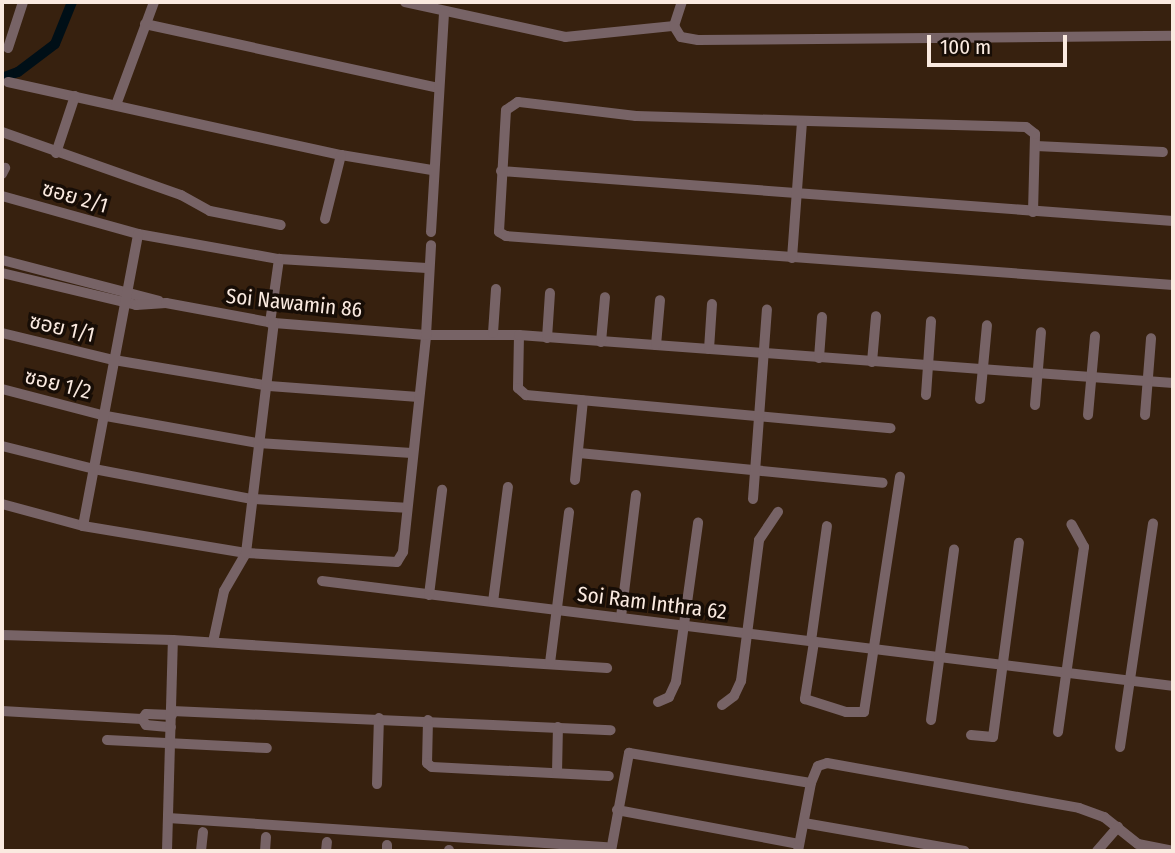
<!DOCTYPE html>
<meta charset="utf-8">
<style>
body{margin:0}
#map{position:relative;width:1175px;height:853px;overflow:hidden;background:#37210f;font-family:"Fira Sans Condensed","Noto Sans Thai",sans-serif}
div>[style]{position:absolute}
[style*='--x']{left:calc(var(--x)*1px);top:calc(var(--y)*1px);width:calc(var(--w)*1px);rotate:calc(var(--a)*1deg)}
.canal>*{height:10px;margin:-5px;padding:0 5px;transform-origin:5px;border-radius:5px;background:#000f17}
.street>*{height:10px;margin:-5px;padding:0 5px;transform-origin:5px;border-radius:5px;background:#776366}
span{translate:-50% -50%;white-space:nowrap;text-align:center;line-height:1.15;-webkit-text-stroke:7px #170d06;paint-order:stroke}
.street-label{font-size:21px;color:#faeae0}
.frame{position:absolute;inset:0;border:4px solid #faeae0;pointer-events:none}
.scale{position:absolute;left:927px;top:35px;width:140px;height:32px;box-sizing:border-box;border:4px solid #faeae0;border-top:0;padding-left:9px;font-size:21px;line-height:24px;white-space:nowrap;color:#faeae0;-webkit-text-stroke:5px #170d06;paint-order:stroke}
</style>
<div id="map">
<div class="canal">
<i style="--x:2;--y:78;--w:17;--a:-21"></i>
<i style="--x:18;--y:72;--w:46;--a:-37.1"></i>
<i style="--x:55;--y:44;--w:45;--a:-68"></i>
</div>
<div class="street">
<i style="--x:405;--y:2;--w:164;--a:12.3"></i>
<i style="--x:565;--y:37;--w:110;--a:-5.8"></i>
<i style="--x:145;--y:24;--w:300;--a:12.3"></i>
<i style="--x:674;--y:26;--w:13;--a:58"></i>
<i style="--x:681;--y:37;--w:17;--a:10"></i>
<i style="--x:698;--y:40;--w:475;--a:-0.5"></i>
<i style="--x:674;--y:26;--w:25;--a:-72"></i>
<i style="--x:8;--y:48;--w:48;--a:-71.9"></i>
<i style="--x:8;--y:82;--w:341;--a:12.4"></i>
<i style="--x:341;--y:155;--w:92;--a:9.4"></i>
<i style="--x:116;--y:105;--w:110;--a:-69.7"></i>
<i style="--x:2;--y:132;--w:190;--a:19.4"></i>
<i style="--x:181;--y:195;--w:33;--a:29"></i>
<i style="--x:210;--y:211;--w:72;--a:11.2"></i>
<i style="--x:1036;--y:146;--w:127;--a:2.7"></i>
<i style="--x:56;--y:153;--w:60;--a:-71.6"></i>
<i style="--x:501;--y:171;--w:674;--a:4.26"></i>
<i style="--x:2;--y:174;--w:7;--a:-63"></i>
<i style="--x:2;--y:196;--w:141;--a:15.6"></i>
<i style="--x:138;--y:234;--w:143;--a:10.1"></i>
<i style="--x:279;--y:259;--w:148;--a:3.5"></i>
<i style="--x:1033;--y:212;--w:78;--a:-88.5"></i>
<i style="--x:1035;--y:134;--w:11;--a:-142"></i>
<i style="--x:1026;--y:127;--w:390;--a:-178.4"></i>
<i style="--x:636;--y:116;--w:119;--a:-173.2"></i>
<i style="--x:518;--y:102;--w:14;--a:146"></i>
<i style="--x:506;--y:110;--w:122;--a:93.3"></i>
<i style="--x:499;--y:232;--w:8;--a:30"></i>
<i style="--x:506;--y:236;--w:669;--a:4.2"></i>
<i style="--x:325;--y:219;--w:66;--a:-76"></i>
<i style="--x:431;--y:232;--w:221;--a:-86.6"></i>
<i style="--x:792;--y:258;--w:136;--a:-85.8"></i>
<i style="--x:2;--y:260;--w:162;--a:14.6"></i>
<i style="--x:2;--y:273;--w:138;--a:13.4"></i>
<i style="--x:136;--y:305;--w:30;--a:-4"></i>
<i style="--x:166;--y:303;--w:110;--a:10.5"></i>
<i style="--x:274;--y:323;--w:152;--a:4.5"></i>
<i style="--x:426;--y:335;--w:93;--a:0"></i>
<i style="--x:519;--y:335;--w:53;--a:91.1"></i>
<i style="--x:518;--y:388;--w:11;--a:41"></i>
<i style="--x:526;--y:395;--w:366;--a:5.2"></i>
<i style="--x:270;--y:323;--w:65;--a:-82"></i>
<i style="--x:2;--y:333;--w:115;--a:13.6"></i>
<i style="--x:114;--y:360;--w:157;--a:9.5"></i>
<i style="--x:269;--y:386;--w:150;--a:4.2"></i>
<i style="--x:493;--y:333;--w:44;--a:-86.1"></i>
<i style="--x:519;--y:335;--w:656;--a:4.2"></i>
<i style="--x:547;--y:338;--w:45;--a:-86.2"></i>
<i style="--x:601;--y:342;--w:45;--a:-84.9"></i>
<i style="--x:656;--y:345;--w:45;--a:-84.9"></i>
<i style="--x:709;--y:349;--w:45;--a:-86.2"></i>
<i style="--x:819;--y:358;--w:41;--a:-85.8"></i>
<i style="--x:872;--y:362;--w:46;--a:-85"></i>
<i style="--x:2;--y:389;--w:107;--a:14.6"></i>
<i style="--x:106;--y:416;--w:154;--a:10.1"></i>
<i style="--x:258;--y:443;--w:154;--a:3.7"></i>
<i style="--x:926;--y:395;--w:74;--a:-86.1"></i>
<i style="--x:980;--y:399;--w:74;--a:-84.6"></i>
<i style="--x:1035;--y:405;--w:73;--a:-85.3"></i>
<i style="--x:1088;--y:415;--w:79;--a:-84.9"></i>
<i style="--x:1145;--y:415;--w:77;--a:-85.5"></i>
<i style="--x:2;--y:446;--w:95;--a:14"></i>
<i style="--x:94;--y:469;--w:161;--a:10.8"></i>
<i style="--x:252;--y:499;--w:154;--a:3.3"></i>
<i style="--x:579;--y:453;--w:305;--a:5.6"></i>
<i style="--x:575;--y:480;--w:80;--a:-84.3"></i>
<i style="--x:753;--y:499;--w:190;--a:-85.8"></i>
<i style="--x:2;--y:504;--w:84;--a:15.2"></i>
<i style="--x:83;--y:526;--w:165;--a:9.4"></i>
<i style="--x:246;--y:553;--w:151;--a:3.4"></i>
<i style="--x:397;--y:562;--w:12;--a:-59"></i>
<i style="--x:403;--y:552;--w:218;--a:-83.9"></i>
<i style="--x:426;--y:335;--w:90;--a:-86.8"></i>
<i style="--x:83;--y:526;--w:297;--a:-79.3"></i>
<i style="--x:322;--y:581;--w:857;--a:7.03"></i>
<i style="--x:429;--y:595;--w:106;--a:-82.9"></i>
<i style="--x:493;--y:602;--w:116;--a:-82.6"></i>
<i style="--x:621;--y:617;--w:123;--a:-83"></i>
<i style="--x:2;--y:635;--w:171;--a:1.7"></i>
<i style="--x:173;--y:640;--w:435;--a:3.7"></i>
<i style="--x:811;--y:641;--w:116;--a:-82.1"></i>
<i style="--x:213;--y:642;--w:52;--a:-77.8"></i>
<i style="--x:224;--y:591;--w:44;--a:-59.9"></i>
<i style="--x:246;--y:553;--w:232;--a:-83.1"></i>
<i style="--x:814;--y:642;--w:58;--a:99"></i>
<i style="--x:805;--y:699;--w:43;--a:17.6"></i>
<i style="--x:846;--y:712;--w:18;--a:0"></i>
<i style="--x:864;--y:712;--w:238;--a:-81.3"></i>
<i style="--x:550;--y:663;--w:152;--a:-82.8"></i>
<i style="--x:658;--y:702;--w:12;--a:-24"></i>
<i style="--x:669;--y:697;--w:17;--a:-65"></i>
<i style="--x:676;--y:682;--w:161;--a:-82.1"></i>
<i style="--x:722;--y:705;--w:15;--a:-37"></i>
<i style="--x:734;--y:696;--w:17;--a:-65"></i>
<i style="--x:741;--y:681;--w:142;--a:-82.7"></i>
<i style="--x:759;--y:540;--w:34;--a:-56"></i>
<i style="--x:2;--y:711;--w:140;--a:3.3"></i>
<i style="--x:142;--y:719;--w:7;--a:56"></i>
<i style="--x:146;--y:725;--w:25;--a:5"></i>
<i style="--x:172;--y:711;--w:439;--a:2.5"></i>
<i style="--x:142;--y:719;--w:6;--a:-51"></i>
<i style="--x:146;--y:714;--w:26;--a:2"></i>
<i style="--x:428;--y:720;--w:43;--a:91.3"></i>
<i style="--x:427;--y:763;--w:6;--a:39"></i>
<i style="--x:432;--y:767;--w:177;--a:2.9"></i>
<i style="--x:931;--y:720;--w:172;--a:-82.3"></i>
<i style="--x:1058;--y:732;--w:187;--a:-82"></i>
<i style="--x:1084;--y:547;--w:26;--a:-119"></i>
<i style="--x:971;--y:735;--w:22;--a:5"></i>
<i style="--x:993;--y:737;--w:196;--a:-82.4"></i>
<i style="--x:107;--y:740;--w:160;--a:2.9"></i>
<i style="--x:1120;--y:747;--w:226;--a:-81.6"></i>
<i style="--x:557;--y:773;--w:46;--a:-88.8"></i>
<i style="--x:377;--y:784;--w:66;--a:-88.3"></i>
<i style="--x:617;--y:810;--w:185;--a:10.6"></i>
<i style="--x:168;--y:818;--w:440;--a:3.8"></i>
<i style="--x:804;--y:823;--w:163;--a:9.9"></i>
<i style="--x:167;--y:851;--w:211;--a:-88.4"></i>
<i style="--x:201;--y:851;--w:19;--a:-84"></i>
<i style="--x:265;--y:851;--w:14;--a:-86"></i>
<i style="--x:326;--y:851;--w:9;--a:-84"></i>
<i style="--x:387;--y:851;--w:6;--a:-90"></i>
<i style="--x:449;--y:851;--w:1;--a:-90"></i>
<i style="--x:611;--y:851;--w:100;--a:-79.6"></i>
<i style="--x:629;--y:753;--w:184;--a:9.4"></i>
<i style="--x:798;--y:851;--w:69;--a:-79.2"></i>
<i style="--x:811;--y:783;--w:18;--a:-68"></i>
<i style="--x:818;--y:766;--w:9;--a:-18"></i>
<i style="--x:827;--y:763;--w:256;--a:10.1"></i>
<i style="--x:1079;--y:808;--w:27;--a:20"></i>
<i style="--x:1104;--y:817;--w:43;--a:38.5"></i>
<i style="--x:1138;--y:844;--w:36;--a:11"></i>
<i style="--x:1097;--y:851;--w:32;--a:-49"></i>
</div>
<div class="street-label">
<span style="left:75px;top:197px;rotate:16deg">ซอย 2/1</span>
<span style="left:294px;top:303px;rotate:6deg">Soi Nawamin 86</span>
<span style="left:62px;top:328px;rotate:13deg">ซอย 1/1</span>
<span style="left:58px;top:384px;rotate:14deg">ซอย 1/2</span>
<span style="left:652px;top:603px;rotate:7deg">Soi Ram Inthra 62</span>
</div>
<div class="frame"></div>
<div class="scale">100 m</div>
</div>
